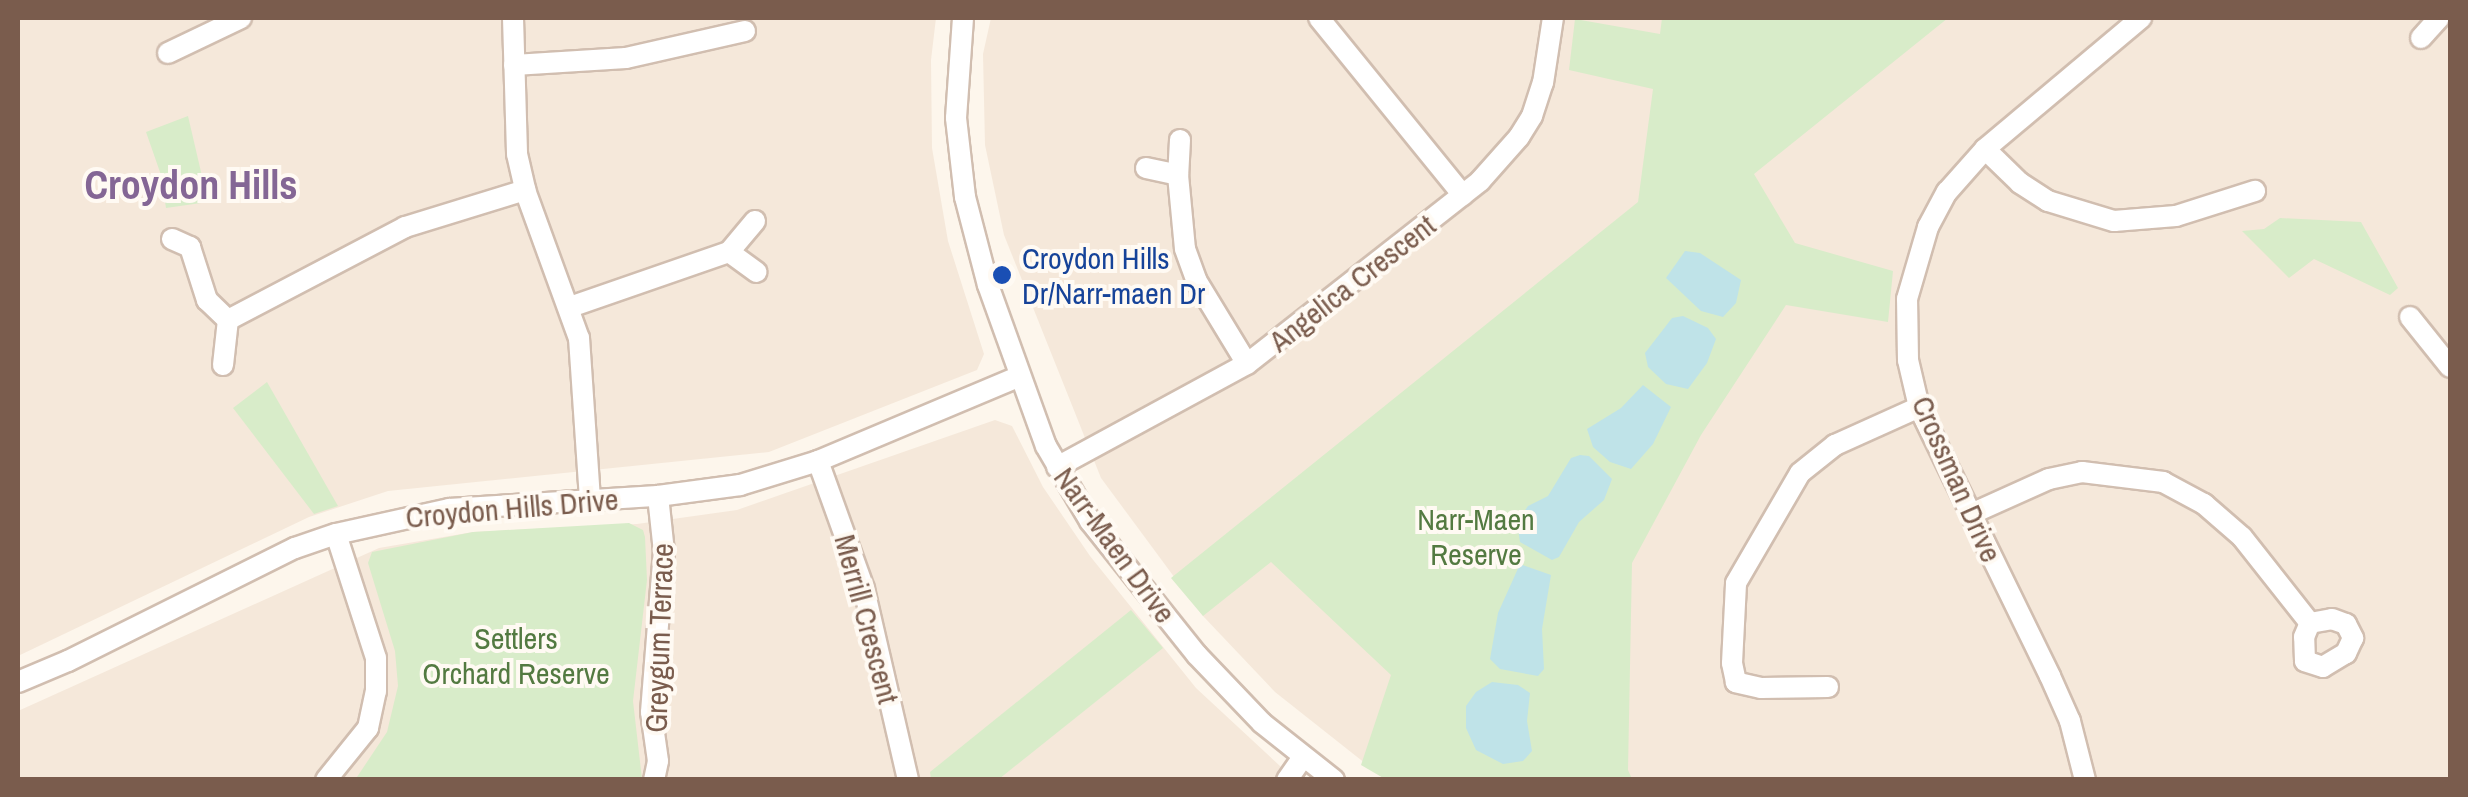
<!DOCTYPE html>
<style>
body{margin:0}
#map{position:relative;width:2468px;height:797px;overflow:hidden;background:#fdf6ec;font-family:"Archivo Narrow",sans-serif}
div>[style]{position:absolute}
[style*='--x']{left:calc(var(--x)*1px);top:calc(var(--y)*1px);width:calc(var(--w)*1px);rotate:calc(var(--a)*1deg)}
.residential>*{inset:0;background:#f5e8da}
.green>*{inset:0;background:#d8ecc9}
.water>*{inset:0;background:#bfe3e8}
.roads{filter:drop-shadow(2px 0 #d1beb0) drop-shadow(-2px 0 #d1beb0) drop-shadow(0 2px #d1beb0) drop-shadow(0 -2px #d1beb0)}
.minor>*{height:20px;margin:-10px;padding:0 10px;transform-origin:10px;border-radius:10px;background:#fff}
.dots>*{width:28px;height:28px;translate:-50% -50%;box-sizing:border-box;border:5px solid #fffaf3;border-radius:50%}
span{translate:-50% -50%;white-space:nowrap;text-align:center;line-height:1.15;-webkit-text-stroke:8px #fffaf3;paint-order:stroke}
.transit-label{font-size:30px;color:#164399}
.left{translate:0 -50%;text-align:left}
.street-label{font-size:30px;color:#7a5c4d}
.park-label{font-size:30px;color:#537a41}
.district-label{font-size:40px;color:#846695;font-weight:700}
.frame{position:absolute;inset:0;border:20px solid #7a5c4d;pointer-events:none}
</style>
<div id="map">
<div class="residential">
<i style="clip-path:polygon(18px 18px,936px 18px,931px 60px,932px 148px,948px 241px,984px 354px,977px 370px,769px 452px,388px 491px,309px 517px,18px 656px)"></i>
<i style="clip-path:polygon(991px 18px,2450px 18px,2450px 779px,1385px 779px,1275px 692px,1203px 616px,1101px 478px,1004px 235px,985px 145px,983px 54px)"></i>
<i style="clip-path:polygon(995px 420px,1012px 426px,1043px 487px,1090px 556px,1196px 688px,1294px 779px,18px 780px,18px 711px,379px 548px,473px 532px,637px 524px,737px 510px)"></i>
</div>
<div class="green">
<i style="clip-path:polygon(1662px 18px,1948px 18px,1754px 174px,1795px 243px,1893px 271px,1888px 322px,1786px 305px,1701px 435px,1632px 563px,1628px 770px,1632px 779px,1385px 779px,1361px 765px,1391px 675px,1271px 562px,1203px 616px,1171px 578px,1638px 202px,1653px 89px,1569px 70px,1575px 19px,1660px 34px)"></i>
<i style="clip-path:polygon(188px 116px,208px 202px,166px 208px,161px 175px,146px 132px)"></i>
<i style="clip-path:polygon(2280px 218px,2361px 222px,2398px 288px,2390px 295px,2314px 259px,2289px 278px,2242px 231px,2264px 229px)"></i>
<i style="clip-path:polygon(267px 382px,338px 506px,314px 514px,233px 408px)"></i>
<i style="clip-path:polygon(629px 523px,643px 530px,645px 537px,647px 580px,633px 701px,642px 779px,357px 777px,387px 732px,398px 686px,395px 651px,368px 563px,372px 552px,473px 532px)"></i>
<i style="clip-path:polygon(1131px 610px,1163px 648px,999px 779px,931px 779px,930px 772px)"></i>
</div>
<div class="water">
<i style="clip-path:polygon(1685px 251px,1700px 253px,1741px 280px,1736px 303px,1723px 317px,1701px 311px,1666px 278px)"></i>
<i style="clip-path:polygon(1683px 316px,1708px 328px,1716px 339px,1707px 363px,1688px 389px,1666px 384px,1648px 367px,1645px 353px,1672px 318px)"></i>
<i style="clip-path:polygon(1643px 385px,1671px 407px,1653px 444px,1631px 469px,1610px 462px,1593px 447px,1587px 429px,1621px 408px)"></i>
<i style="clip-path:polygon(1580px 455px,1589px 456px,1612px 479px,1604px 500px,1579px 522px,1559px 557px,1552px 560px,1520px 542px,1517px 522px,1528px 506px,1548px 496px,1571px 458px)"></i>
<i style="clip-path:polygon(1520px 564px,1551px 575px,1542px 629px,1544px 669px,1538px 676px,1500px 669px,1490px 659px,1498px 613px)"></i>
<i style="clip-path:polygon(1492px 682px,1518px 685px,1530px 693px,1527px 721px,1532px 751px,1523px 761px,1503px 764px,1476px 750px,1466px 728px,1466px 706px,1476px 692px)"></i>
</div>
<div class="roads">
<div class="minor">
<i style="--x:513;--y:18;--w:136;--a:88.3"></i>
<i style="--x:517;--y:154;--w:37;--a:77"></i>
<i style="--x:525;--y:190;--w:158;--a:70"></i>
<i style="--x:579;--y:338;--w:162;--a:86.1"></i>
<i style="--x:963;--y:18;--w:100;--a:94"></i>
<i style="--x:956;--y:118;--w:80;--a:83.5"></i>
<i style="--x:965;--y:197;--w:91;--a:75.4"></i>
<i style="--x:988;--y:285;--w:171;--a:70.2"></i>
<i style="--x:1046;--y:446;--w:87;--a:59.6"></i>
<i style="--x:1090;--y:521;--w:171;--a:51.4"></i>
<i style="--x:1197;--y:655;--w:94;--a:46.3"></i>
<i style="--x:1262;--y:723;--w:92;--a:38.4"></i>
<i style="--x:1319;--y:18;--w:228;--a:50.9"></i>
<i style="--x:2421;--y:38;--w:27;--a:-48"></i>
<i style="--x:168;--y:53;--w:81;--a:-25.6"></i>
<i style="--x:514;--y:65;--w:112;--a:-3.6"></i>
<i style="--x:626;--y:58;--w:122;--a:-12.8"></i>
<i style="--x:1180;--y:140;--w:35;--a:93"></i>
<i style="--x:1178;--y:175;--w:74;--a:84.6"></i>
<i style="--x:1185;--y:249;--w:33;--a:70"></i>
<i style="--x:1196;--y:280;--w:98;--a:58.7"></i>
<i style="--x:1985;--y:149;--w:49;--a:44.2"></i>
<i style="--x:2020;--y:183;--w:33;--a:33"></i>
<i style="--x:2048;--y:201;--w:69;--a:16.9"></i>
<i style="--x:2114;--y:221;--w:62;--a:-4.6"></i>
<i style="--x:2176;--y:216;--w:83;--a:-17.6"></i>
<i style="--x:1146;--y:168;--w:33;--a:12"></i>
<i style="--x:755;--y:221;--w:40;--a:130"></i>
<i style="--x:729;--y:252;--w:34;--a:36"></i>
<i style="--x:172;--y:239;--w:20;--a:24"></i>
<i style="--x:190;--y:247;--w:56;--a:72.2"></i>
<i style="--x:207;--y:300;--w:29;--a:44"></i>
<i style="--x:228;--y:320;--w:200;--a:-27.7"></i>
<i style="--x:405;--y:227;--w:126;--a:-17.1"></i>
<i style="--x:570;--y:307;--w:168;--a:-19.1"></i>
<i style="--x:2410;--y:317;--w:64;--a:51.3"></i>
<i style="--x:223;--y:365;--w:45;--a:-83.7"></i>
<i style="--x:818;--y:461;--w:136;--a:70.2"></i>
<i style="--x:864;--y:589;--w:196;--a:77"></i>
<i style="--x:1057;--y:467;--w:216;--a:-28.5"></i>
<i style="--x:1247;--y:364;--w:296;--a:-38.1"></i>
<i style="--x:1480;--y:181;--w:59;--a:-48.4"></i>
<i style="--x:1519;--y:137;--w:25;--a:-58"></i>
<i style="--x:1532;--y:116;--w:35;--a:-72"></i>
<i style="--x:1543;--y:83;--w:66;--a:-81.3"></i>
<i style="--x:1971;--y:514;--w:85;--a:-24.2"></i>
<i style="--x:2049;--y:479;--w:34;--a:-12"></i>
<i style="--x:2082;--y:472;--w:82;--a:7"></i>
<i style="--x:2163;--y:482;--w:47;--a:28.2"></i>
<i style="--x:2204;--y:504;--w:50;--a:41"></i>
<i style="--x:2242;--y:537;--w:110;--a:51.7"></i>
<i style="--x:2310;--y:623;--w:22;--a:-10"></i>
<i style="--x:2332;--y:619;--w:15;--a:20"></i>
<i style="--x:2346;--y:624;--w:16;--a:63"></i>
<i style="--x:2353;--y:638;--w:17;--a:115"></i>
<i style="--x:2346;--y:653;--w:27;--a:149"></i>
<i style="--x:2323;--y:667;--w:19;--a:-162"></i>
<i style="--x:2305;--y:661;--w:24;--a:-92"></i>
<i style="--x:2304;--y:637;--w:15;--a:-67"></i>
<i style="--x:18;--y:682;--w:54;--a:-22.8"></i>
<i style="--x:68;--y:661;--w:254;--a:-26.5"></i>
<i style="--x:295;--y:548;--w:43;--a:-18.9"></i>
<i style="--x:336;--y:534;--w:116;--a:-12.5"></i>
<i style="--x:449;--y:509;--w:209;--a:-3.6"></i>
<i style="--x:658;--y:496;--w:83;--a:-7.6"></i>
<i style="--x:740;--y:485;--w:82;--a:-17.1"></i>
<i style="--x:818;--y:461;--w:219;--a:-22.8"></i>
<i style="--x:1828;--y:687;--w:67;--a:179.1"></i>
<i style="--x:1761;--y:688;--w:26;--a:-167"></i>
<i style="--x:1736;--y:682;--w:19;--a:-102"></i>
<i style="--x:1732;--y:663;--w:80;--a:-87.1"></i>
<i style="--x:1736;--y:583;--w:127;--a:-59.8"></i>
<i style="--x:1800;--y:473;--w:45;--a:-38.7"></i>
<i style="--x:1835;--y:445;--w:92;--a:-24.3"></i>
<i style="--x:326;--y:780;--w:67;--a:-51.1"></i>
<i style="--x:368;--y:728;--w:38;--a:-78"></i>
<i style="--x:376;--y:691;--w:33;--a:-90"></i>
<i style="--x:376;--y:658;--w:130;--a:-107.9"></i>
<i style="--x:654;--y:780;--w:19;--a:-78"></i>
<i style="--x:658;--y:761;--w:49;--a:-98.1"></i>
<i style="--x:651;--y:712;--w:161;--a:-85.4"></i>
<i style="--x:664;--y:552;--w:56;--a:-96.1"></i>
<i style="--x:1287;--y:780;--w:28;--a:-55"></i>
<i style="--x:2085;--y:780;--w:61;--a:-104.3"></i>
<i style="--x:2070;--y:721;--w:49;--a:-114"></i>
<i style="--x:2050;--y:676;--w:299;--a:-116"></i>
<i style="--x:1919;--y:407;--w:48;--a:-103.2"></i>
<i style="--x:1908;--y:360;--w:61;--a:-90.9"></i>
<i style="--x:1907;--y:299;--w:75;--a:-73.7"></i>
<i style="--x:1928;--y:227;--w:40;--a:-62"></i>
<i style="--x:1947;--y:192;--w:57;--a:-48.5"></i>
<i style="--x:1985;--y:149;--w:204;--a:-40"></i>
</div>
</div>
<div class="dots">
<i style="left:1002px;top:275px;background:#1a4fb4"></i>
</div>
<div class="transit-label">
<span class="left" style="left:1022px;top:275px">Croydon Hills<br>Dr/Narr-maen Dr</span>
</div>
<div class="street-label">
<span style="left:1352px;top:283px;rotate:-38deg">Angelica Crescent</span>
<span style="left:1957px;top:479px;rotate:66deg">Crossman Drive</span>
<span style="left:512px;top:508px;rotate:-5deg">Croydon Hills Drive</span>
<span style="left:1115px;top:545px;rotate:54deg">Narr-Maen Drive</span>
<span style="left:867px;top:619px;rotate:75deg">Merrill Crescent</span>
<span style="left:659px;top:638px;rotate:-88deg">Greygum Terrace</span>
</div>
<div class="park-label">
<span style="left:1476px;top:536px">Narr-Maen<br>Reserve</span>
<span style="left:516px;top:655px">Settlers<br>Orchard Reserve</span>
</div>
<div class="district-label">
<span style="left:191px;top:185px">Croydon Hills</span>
</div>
<div class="frame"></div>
</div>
